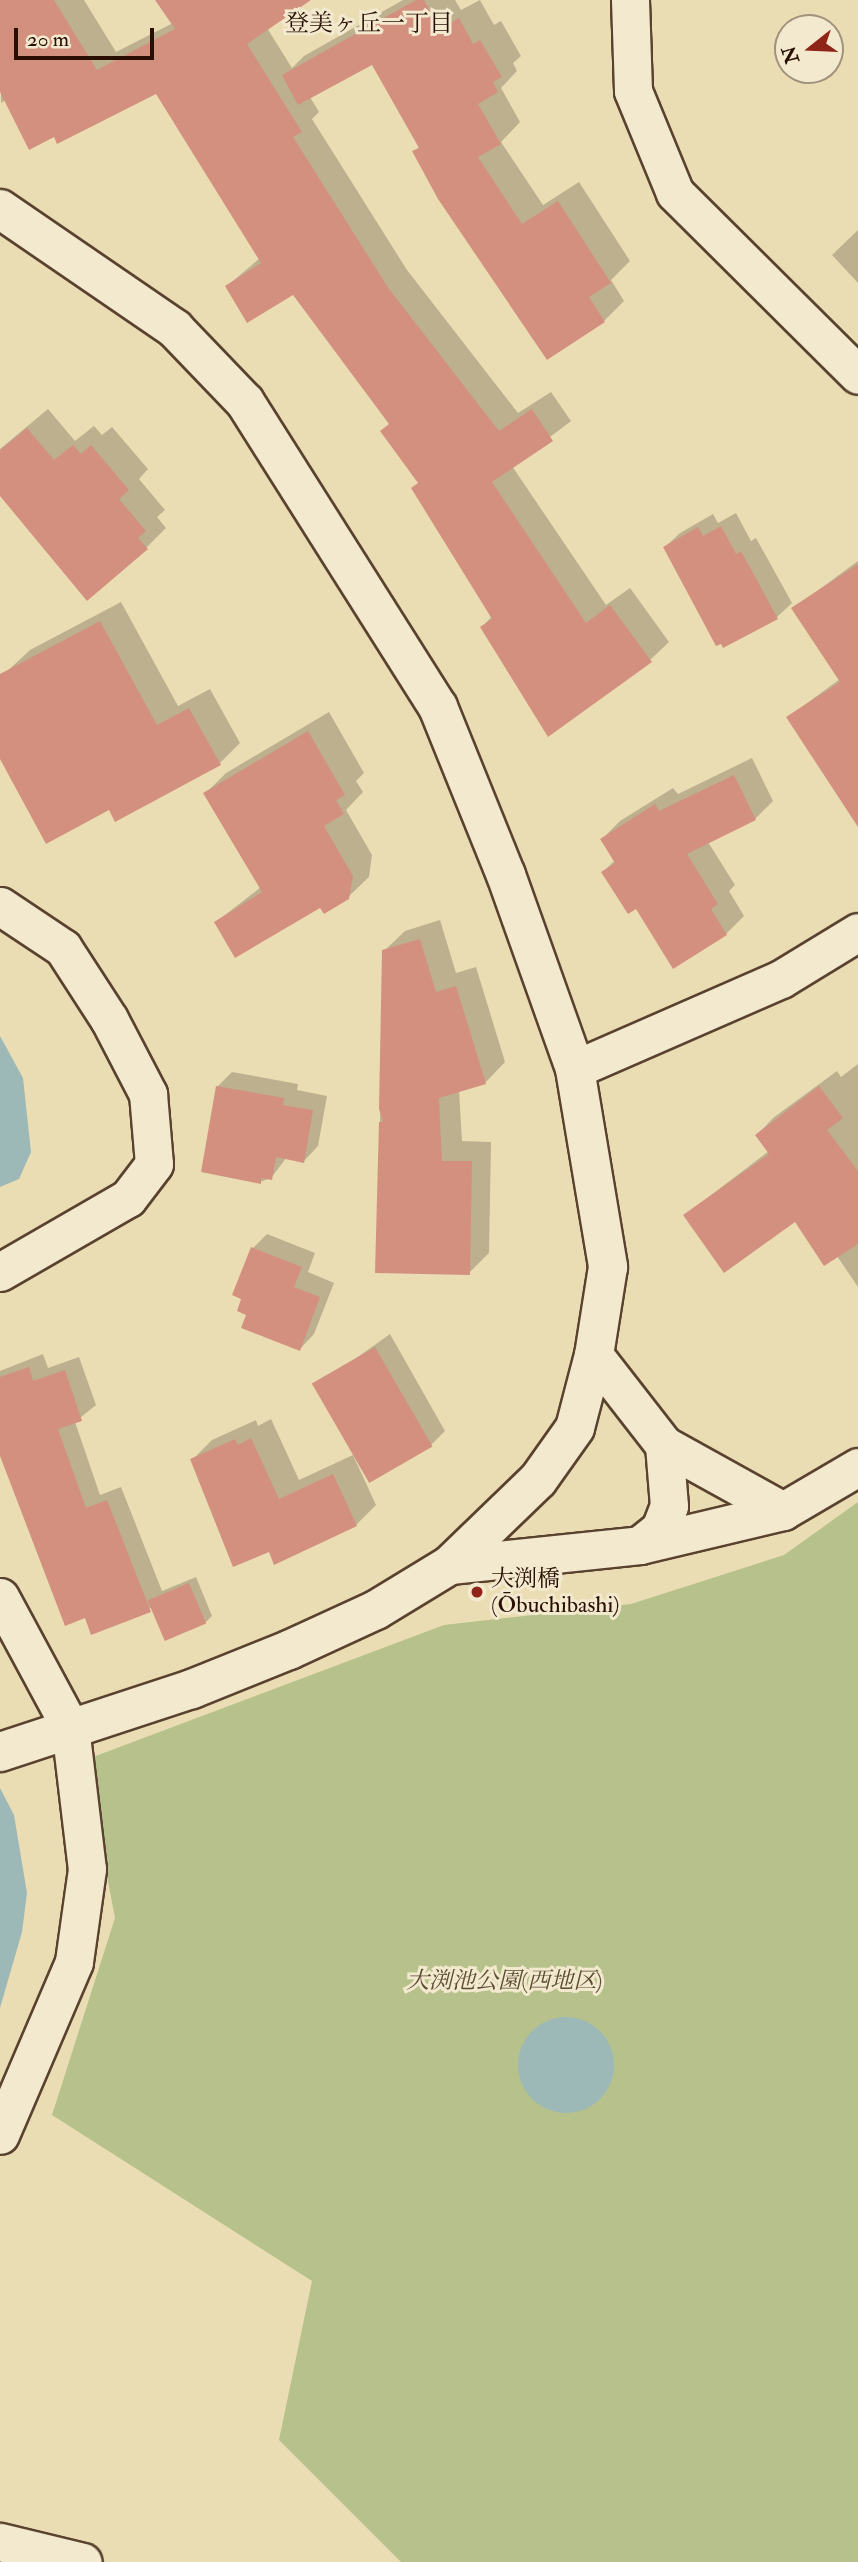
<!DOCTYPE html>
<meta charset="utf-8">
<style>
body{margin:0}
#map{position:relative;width:858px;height:2562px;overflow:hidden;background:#ebddb3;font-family:"IM FELL Double Pica","Noto Serif JP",serif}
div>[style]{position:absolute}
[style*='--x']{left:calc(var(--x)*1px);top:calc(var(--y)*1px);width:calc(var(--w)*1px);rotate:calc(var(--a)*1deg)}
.green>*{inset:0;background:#b7c18c}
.water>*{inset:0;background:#9cb9b7}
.round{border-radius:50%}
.shadow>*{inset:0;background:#0003}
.building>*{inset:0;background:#d4907f;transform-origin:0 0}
.roads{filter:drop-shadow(2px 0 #59422f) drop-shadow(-2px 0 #59422f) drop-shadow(0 2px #59422f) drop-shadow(0 -2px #59422f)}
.minor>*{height:37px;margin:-18.5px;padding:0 18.5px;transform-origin:18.5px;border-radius:18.5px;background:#f2e9ce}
.tertiary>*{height:38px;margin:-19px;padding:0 19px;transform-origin:19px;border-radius:19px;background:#f2e9ce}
.dots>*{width:19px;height:19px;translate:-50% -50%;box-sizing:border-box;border:4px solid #f2e9ce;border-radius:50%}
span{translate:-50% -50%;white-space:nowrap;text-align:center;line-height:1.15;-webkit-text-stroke:6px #f2e9ce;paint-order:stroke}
.poi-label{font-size:23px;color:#280e03}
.left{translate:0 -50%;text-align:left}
.park-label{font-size:23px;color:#5a4d33;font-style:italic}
.neighbourhood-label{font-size:24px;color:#280e03}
.north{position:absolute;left:774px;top:14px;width:70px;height:70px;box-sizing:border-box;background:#f2e9ce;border:2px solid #a1917d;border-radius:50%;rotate:252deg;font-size:19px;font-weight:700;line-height:28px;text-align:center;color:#280e03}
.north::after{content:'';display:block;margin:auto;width:24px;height:32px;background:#8f2418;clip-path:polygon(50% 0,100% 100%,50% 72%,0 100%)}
.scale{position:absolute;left:14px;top:28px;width:140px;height:32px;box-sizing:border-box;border:4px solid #280e03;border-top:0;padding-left:9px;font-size:21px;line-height:24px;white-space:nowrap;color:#280e03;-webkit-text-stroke:5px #f2e9ce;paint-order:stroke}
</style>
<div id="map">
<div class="green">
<i style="clip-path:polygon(858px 1502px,858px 2562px,401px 2562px,279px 2440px,312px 2281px,52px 2115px,115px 1918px,85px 1760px,444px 1625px,631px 1604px,784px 1555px)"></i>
</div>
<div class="water">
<i style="clip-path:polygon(0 1036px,23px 1078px,31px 1152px,19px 1179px,0 1187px)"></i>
<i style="clip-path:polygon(0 1788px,14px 1815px,27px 1893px,22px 1932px,0 2008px)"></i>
<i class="round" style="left:518px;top:2017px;width:96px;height:96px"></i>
</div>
<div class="shadow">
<i style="clip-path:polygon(0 0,84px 0,116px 52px,173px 23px,157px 0,303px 0,267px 28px,292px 68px,304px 56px,403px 0,455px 0,461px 10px,480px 0,494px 25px,501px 21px,521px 56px,513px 63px,517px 71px,501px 88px,520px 122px,501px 142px,543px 205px,579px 182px,630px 261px,611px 280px,624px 301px,604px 321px,414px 152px,420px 146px,373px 62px,310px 97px,319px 112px,312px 119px,407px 270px,518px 413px,551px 392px,571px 421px,512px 466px,606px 605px,630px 588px,669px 642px,650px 660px,482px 627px,492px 616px,391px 422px,294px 292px,227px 286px,260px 258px,157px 92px,55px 135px,6px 100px,1px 103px)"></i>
<i style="clip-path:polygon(858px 230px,858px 283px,832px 255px)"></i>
<i style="clip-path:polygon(48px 409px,75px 441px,94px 426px,102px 435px,112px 427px,148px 469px,139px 479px,165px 510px,157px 517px,166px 528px,146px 548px,0 493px,0 449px)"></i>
<i style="clip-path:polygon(736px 513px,751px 541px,756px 538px,792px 603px,777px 617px,724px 646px,665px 547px,680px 533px,713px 514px,718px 523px)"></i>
<i style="clip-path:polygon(858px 561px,858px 792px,788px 717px,840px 679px,794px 608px)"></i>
<i style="clip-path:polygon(121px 602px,178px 706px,210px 689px,240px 743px,220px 763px,110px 808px,0 756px,0 678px,30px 650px)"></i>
<i style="clip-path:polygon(329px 712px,364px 773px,356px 781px,363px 792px,346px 810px,372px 855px,369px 877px,348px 897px,321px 906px,216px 922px,261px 887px,206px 793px,226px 773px)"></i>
<i style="clip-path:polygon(752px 758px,773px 801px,755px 819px,708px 842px,735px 885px,729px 891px,744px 916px,726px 934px,674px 966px,636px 907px,603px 872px,615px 860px,602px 839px,620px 821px,673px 788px,678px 794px)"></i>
<i style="clip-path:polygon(440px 920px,456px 973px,476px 967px,505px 1062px,485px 1083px,459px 1090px,462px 1141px,491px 1142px,489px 1253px,469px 1273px,380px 1122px,384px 951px,405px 931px)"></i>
<i style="clip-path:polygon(858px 1064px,858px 1287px,837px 1256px,796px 1220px,685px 1215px,769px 1151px,757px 1135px,773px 1118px,837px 1071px,841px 1077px)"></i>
<i style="clip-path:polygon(232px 1072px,298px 1084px,297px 1090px,327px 1096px,318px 1146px,304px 1161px,287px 1157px,271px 1178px,260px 1182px,217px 1087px)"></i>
<i style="clip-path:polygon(267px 1234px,315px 1253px,308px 1272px,334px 1283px,314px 1334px,300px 1349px,249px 1314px,253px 1248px)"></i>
<i style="clip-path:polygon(390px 1334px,445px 1431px,431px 1445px,316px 1387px)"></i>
<i style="clip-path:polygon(43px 1354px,48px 1368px,79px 1357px,96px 1405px,75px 1422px,100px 1495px,121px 1487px,162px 1591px,196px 1577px,212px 1616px,205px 1623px,152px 1608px,86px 1616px,0 1448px,0 1371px)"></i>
<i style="clip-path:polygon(271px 1419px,299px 1480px,353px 1455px,376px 1505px,356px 1525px,270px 1549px,192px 1460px,212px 1440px,256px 1420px,258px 1426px)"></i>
</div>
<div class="building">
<i style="clip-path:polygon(0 0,54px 0,97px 70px,175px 29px,155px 0,311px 0,247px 44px,302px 132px,293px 137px,389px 289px,499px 431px,532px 409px,553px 441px,492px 482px,586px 623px,610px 605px,652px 662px,548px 737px,480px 627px,492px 619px,411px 488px,418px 483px,380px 431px,389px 424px,293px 295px,247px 323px,225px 286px,261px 263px,156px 94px,57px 144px,54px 137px,29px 150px,0 92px)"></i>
<i style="clip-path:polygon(416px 0,424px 0,440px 29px,459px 18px,473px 44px,480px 40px,502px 77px,493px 82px,498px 92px,478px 104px,501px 144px,478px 157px,522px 224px,558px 201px,611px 283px,589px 297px,605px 322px,547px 360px,438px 199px,412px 151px,419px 148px,372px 65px,298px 105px,282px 75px)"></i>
<i style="clip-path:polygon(27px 428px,54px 460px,73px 445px,81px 454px,91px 445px,129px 490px,119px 499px,146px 531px,138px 538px,148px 549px,87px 601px,0 496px,0 450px)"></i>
<i style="clip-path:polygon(721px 526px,736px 554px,741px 551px,778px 619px,723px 648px,721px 644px,716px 646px,663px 547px,698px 527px,703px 536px)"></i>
<i style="clip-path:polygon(858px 564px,858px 827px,786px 717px,840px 682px,791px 608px)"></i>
<i style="clip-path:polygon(100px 621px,157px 725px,189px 708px,221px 765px,115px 822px,109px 810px,46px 844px,0 759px,0 674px)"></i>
<i style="clip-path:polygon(308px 731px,345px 795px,336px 800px,344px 814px,324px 826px,353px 876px,349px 899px,324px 914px,320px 908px,235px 958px,214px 922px,262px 892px,203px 793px)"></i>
<i style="clip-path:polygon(734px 775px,756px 820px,687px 854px,718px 904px,711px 909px,727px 935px,673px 969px,636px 909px,628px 914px,601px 872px,615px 863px,600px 839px,655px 804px,659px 811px)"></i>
<i style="clip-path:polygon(420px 939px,436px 992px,456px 986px,486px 1084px,439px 1098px,442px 1161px,472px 1161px,470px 1275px,375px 1273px,379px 1122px,383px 1122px,379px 1109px,382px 950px)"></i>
<i style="clip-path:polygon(216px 1086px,284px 1098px,283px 1105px,313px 1110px,304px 1163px,276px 1157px,272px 1180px,261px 1178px,261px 1184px,201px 1172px)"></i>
<i style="clip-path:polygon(819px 1086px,843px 1118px,827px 1130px,858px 1171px,858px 1244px,824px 1266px,795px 1222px,724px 1273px,683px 1215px,769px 1154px,755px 1135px)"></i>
<i style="clip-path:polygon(251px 1247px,302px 1267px,294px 1287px,320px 1297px,300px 1351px,241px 1328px,246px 1315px,237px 1311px,241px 1299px,232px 1295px)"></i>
<i style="left:375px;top:1347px;width:115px;height:73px;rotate:60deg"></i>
<i style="clip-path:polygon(29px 1367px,33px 1381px,65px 1370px,82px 1421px,58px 1429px,86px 1508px,107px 1500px,151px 1612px,91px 1635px,85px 1618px,65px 1626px,0 1456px,0 1377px)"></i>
<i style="clip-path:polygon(251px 1438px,279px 1499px,333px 1474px,357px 1526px,274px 1565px,269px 1552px,233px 1567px,190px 1459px,235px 1439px,238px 1445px)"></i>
<i style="left:189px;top:1583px;width:44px;height:45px;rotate:67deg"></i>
</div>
<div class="roads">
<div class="minor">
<i style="--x:630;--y:0;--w:91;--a:88.1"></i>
<i style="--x:633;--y:91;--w:110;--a:67.6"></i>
<i style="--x:675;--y:193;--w:258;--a:44.8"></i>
<i style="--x:0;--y:906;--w:76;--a:33.7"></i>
<i style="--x:63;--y:948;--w:85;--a:57.1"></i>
<i style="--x:109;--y:1019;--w:85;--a:62.5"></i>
<i style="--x:148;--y:1094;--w:70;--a:85.1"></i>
<i style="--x:154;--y:1164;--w:43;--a:127.4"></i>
<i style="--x:128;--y:1198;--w:148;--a:150"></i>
<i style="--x:575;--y:1069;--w:225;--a:-23.6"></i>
<i style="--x:781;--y:979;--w:90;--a:-31.4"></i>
<i style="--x:594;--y:1355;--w:114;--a:52.1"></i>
<i style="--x:664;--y:1445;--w:136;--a:29"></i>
<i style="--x:640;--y:1545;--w:26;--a:-39"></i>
<i style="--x:660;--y:1529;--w:25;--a:-69"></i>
<i style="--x:669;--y:1506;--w:61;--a:-94.7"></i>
<i style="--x:450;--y:1565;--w:191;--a:-6"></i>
<i style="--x:640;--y:1545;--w:147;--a:-13.4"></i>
<i style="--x:783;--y:1511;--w:87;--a:-30.4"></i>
<i style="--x:0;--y:1597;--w:148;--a:61.7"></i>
<i style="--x:70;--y:1727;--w:143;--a:83.2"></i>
<i style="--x:87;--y:1869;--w:94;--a:98"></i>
<i style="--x:74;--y:1962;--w:188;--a:113.2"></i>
<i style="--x:0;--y:2542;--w:85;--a:13.5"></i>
</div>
<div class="tertiary">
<i style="--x:0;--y:209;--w:212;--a:34.4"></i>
<i style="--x:175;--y:329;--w:101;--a:46.2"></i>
<i style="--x:245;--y:402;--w:361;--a:57.7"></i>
<i style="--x:438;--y:707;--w:181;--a:68"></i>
<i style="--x:506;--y:875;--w:206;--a:70.4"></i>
<i style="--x:575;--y:1069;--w:201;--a:80.5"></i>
<i style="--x:608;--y:1267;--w:89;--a:99"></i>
<i style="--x:594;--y:1355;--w:75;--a:104.6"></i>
<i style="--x:575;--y:1428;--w:64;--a:125.4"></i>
<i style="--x:538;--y:1480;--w:122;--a:136"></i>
<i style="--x:450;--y:1565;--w:87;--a:148.7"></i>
<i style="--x:376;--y:1610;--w:96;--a:155.3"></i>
<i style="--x:289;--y:1650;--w:105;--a:158.1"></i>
<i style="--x:192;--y:1689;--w:202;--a:161.8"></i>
</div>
</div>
<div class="dots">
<i style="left:477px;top:1592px;background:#8f2418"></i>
</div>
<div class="poi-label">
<span class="left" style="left:491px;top:1592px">大渕橋<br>(Ōbuchibashi)</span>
</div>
<div class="park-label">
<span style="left:504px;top:1981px">大渕池公園(西地区)</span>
</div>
<div class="neighbourhood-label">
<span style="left:369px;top:24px">登美ヶ丘一丁目</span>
</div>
<div class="north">N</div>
<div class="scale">20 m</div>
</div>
